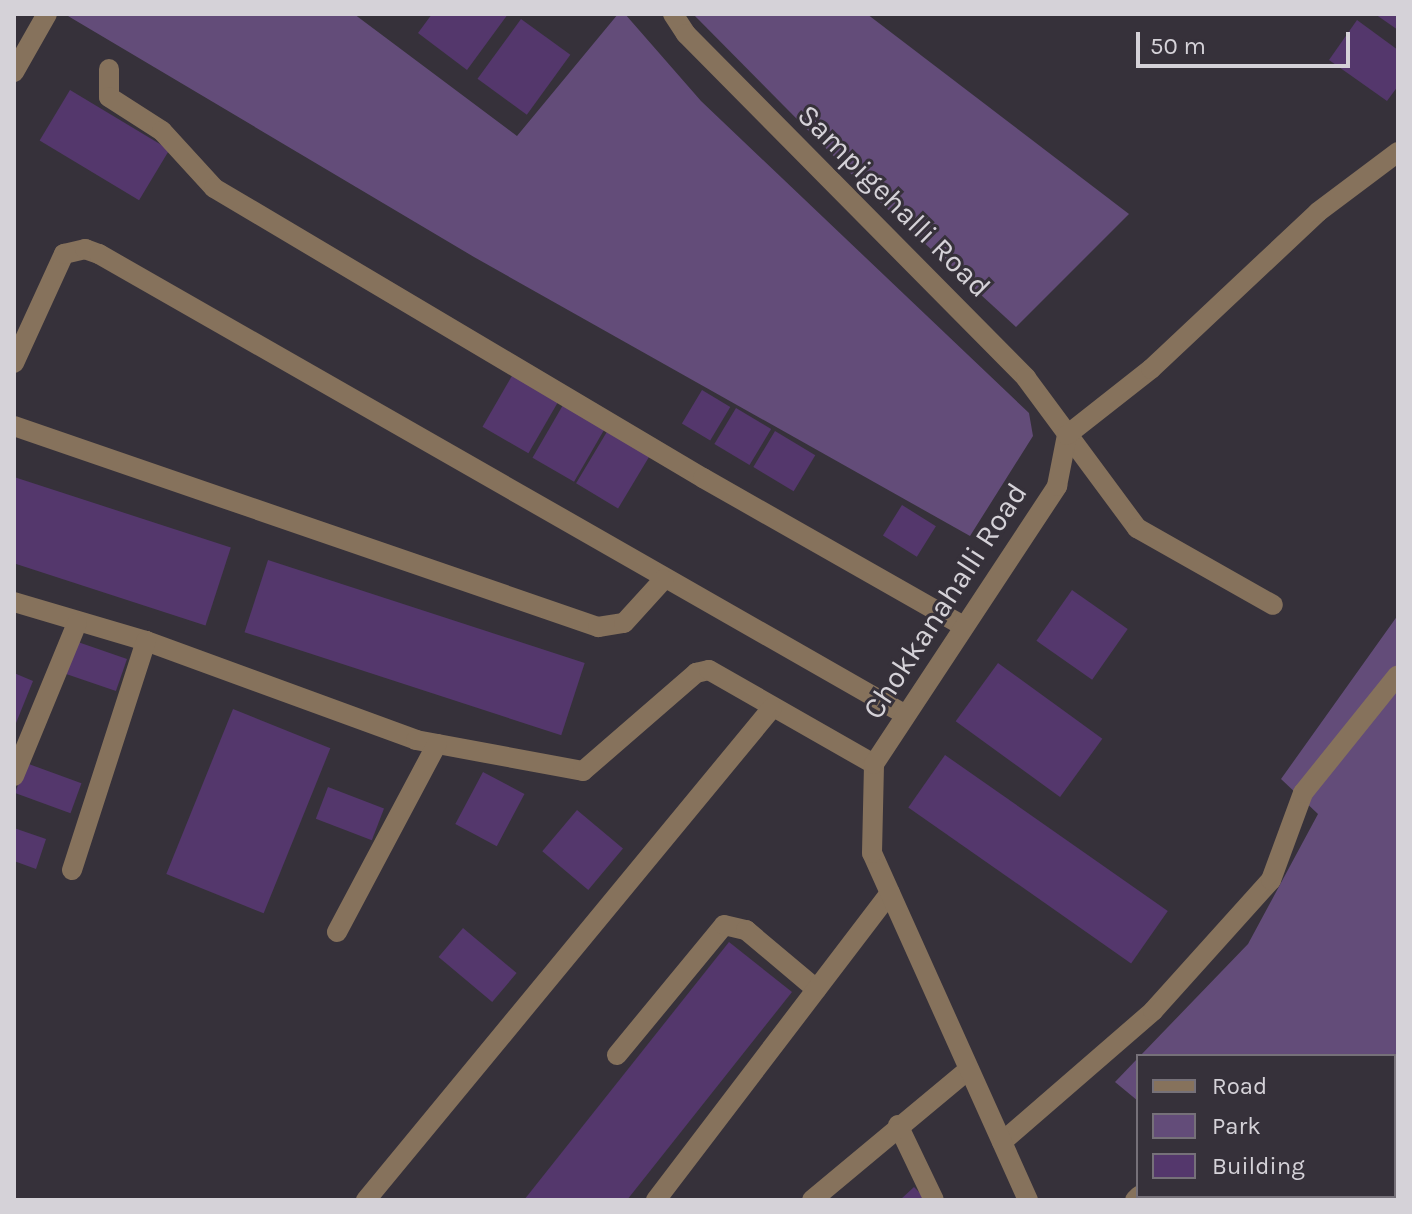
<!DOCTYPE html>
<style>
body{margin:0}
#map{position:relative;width:1412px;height:1214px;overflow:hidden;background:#36313a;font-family:Karla,sans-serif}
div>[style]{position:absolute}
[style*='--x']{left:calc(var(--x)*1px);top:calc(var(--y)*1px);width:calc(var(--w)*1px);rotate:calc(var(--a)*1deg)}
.green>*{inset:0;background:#634c79}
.building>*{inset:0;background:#54376c;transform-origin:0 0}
.minor>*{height:20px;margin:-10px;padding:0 10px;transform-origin:10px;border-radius:10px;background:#86725c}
span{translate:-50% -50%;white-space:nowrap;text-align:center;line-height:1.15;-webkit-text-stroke:6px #36313a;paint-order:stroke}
.street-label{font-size:30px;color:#d5d2d8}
.frame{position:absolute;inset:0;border:16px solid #d5d2d8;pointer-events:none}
.legend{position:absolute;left:1136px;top:1054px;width:260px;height:144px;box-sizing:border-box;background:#36313a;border:2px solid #767179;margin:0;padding:10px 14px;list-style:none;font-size:24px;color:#d5d2d8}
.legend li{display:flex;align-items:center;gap:16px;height:40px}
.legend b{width:40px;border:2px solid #767179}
.scale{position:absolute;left:1136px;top:32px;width:214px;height:36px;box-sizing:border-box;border:4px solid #d5d2d8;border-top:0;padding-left:10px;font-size:24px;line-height:28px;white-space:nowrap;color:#d5d2d8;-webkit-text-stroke:6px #36313a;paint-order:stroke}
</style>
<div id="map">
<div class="green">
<i style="clip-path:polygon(354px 14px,517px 136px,618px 14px,625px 14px,701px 101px,1029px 413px,1033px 436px,970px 536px,474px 257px,68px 16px)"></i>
<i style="clip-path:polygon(693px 14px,867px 14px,1129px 214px,1016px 327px,873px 196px)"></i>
<i style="clip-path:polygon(1398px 615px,1398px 1200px,1261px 1200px,1256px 1196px,1394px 1196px,1394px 1056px,1140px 1056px,1248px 944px,1318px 814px,1281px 779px)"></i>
<i style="clip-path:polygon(1138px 1058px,1138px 1101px,1115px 1082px)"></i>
</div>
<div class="building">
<i style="clip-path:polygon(432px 14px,508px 14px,467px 70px,418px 33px)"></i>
<i style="clip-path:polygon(1375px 14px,1398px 14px,1398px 30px)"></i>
<i style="left:521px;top:19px;width:61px;height:74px;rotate:36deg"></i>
<i style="clip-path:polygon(1357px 20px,1398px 50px,1398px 86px,1387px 101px,1329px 60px)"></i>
<i style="left:70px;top:90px;width:116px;height:59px;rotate:31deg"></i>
<i style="left:513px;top:374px;width:53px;height:61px;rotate:30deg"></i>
<i style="left:702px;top:390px;width:33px;height:39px;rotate:31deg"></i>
<i style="left:563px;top:405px;width:48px;height:61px;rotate:30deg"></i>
<i style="left:736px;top:408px;width:41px;height:42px;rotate:31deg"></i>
<i style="left:608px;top:430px;width:49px;height:62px;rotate:31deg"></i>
<i style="left:775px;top:431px;width:47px;height:42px;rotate:31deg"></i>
<i style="left:14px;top:477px;width:228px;height:82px;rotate:18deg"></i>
<i style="left:902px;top:505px;width:40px;height:36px;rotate:32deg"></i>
<i style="left:268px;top:560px;width:333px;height:76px;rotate:18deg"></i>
<i style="left:1072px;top:590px;width:68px;height:62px;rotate:35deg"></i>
<i style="left:75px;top:641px;width:55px;height:34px;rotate:19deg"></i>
<i style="left:998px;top:663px;width:129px;height:72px;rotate:36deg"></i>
<i style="clip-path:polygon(14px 673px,33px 681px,14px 728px)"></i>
<i style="left:233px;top:709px;width:105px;height:178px;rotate:22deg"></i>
<i style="left:945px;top:755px;width:272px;height:64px;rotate:35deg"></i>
<i style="left:26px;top:763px;width:59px;height:32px;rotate:20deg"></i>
<i style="left:483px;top:772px;width:47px;height:59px;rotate:28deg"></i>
<i style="left:328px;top:787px;width:60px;height:34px;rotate:21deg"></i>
<i style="left:577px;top:810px;width:60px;height:54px;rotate:40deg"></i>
<i style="clip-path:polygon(14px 828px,46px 839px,36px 869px,14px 861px)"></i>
<i style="left:463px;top:928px;width:70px;height:38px;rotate:40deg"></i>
<i style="clip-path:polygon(729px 942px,792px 992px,627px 1200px,524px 1200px)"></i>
<i style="clip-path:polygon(914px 1187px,927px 1200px,900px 1200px)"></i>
</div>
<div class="minor">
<i style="--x:673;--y:14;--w:24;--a:57"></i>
<i style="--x:686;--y:34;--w:484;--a:45.3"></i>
<i style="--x:1026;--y:378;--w:187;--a:53.5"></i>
<i style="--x:1137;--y:528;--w:156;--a:29.5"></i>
<i style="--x:109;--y:69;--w:28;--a:90"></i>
<i style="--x:109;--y:97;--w:63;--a:32.7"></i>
<i style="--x:162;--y:131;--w:77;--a:47.6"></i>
<i style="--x:214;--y:188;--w:569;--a:30.67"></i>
<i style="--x:703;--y:478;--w:300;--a:29.6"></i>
<i style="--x:14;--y:72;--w:67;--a:-60.4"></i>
<i style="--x:14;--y:363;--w:120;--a:-65.4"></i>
<i style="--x:64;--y:254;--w:22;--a:-13"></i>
<i style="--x:85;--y:249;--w:15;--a:20"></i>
<i style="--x:99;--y:254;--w:929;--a:29.74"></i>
<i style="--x:14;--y:426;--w:618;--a:18.99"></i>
<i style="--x:598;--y:627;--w:26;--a:-9"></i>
<i style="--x:624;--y:623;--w:59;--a:-47.7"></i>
<i style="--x:14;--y:602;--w:138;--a:16.5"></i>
<i style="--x:146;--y:641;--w:288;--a:20.1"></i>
<i style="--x:416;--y:740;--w:170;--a:10.5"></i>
<i style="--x:583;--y:771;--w:150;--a:-40.9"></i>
<i style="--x:696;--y:673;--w:13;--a:-13"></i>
<i style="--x:709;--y:670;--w:190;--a:29.7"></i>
<i style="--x:14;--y:776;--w:165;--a:-67.6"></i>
<i style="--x:72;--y:870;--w:241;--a:-72.1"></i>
<i style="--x:337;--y:932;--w:213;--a:-62"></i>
<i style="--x:617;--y:1055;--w:168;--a:-50.5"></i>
<i style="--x:724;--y:925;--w:23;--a:13"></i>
<i style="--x:746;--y:930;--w:92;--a:40.1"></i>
<i style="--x:898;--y:1125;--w:83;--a:64.4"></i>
<i style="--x:1002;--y:1142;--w:200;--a:-40.9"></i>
<i style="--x:1153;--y:1011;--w:176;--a:-48"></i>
<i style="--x:1271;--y:880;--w:93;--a:-69.8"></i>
<i style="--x:1303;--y:793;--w:151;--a:-51.2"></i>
<i style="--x:366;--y:1200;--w:638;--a:-50.47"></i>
<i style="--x:656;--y:1200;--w:386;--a:-52.7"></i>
<i style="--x:812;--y:1200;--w:204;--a:-39.8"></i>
<i style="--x:1028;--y:1200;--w:380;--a:-114.2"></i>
<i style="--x:872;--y:853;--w:89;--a:-88.7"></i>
<i style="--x:874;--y:764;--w:333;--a:-56.6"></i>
<i style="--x:1057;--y:486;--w:52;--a:-78.9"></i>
<i style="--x:1067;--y:435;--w:107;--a:-38.2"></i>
<i style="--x:1151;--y:369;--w:229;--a:-43.2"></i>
<i style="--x:1318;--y:212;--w:100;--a:-36.9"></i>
<i style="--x:1135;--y:1200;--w:6;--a:-45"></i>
</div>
<div class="street-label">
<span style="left:894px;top:201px;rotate:45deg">Sampigehalli Road</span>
<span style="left:945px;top:601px;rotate:-57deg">Chokkanahalli Road</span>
</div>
<div class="frame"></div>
<ul class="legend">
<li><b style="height:10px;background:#86725c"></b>Road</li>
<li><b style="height:22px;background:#634c79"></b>Park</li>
<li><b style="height:22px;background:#54376c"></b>Building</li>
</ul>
<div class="scale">50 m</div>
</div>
